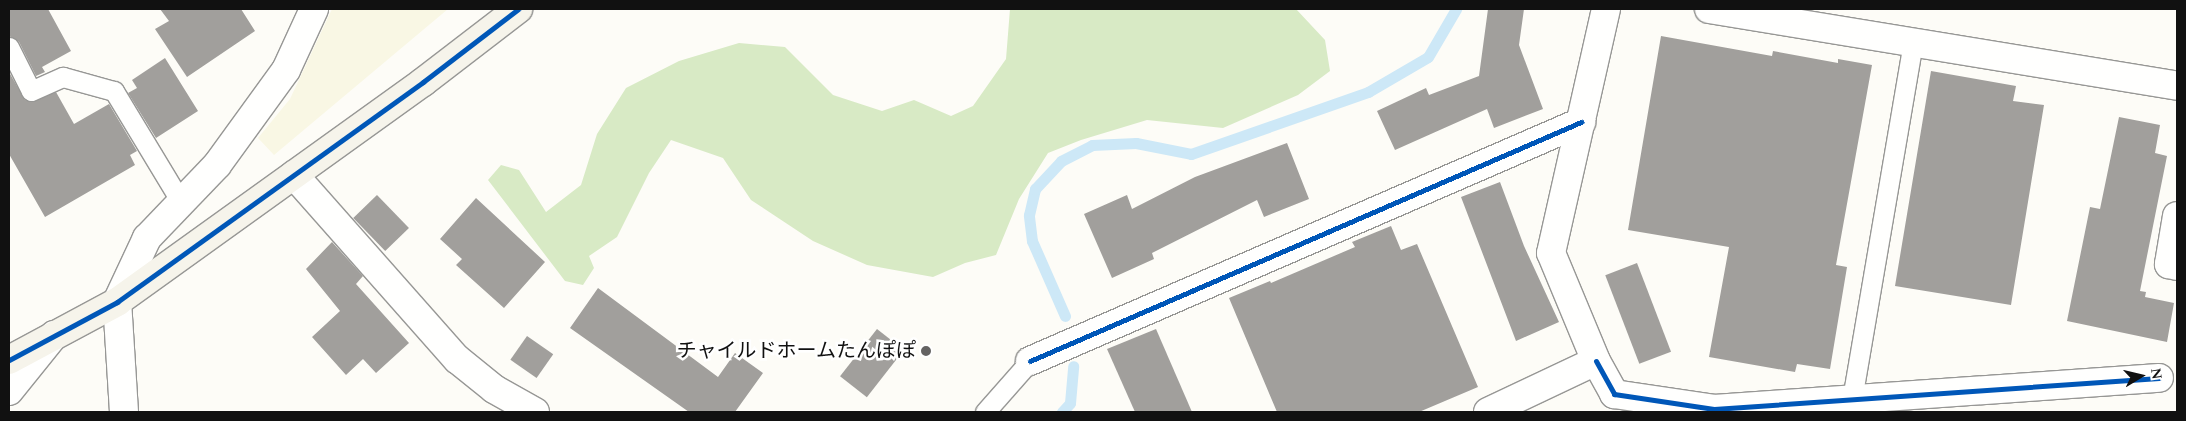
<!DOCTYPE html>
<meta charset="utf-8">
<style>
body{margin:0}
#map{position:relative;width:2186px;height:421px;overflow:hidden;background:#fdfcf7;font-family:Spectral,"Noto Sans JP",serif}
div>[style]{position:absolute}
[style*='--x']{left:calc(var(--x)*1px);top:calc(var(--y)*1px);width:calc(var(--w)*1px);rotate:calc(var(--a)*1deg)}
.farmland>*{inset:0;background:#f9f7e4}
.forest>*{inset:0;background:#d8eac5}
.stream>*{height:11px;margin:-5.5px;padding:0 5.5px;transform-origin:5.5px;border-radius:5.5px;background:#cde8f7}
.building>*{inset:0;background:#a19f9c;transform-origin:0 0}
.roads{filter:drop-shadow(1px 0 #979795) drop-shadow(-1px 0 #979795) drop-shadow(0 1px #979795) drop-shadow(0 -1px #979795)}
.lane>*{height:19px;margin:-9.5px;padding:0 9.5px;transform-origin:9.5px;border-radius:9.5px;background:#fffffe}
.street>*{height:28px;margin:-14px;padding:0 14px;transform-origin:14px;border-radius:14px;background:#fffffe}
.secondary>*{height:28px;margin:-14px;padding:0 14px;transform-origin:14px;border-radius:14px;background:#f6f4eb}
.cycleway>*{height:5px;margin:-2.5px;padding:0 2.5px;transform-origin:2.5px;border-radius:2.5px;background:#0057b8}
.dots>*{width:14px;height:14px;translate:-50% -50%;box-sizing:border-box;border:2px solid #fff;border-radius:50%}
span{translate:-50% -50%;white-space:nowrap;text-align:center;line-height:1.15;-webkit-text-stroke:5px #fff;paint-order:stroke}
.poi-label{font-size:20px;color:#111}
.right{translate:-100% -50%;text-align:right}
.frame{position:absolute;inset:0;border:10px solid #111;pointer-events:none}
.north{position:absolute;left:2116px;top:351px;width:50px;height:50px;-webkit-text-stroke:4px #fff;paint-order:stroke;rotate:81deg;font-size:14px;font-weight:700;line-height:20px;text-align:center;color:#111}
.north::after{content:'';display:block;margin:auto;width:18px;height:22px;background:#111;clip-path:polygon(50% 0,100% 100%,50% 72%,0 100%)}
</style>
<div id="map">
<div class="farmland">
<i style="clip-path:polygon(332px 9px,448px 9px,274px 155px,258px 138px,290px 99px)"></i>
</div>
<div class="forest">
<i style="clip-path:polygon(1010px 9px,1296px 9px,1325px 40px,1330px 71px,1298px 95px,1223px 128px,1147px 120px,1081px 140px,1048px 153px,1019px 199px,996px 255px,965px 263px,933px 277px,867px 265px,813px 241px,751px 200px,723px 158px,671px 140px,649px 173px,617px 237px,589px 256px,594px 268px,583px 285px,565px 281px,488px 180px,501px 165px,519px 170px,546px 212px,581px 185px,597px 134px,626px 88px,679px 61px,739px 43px,785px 47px,833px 95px,882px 111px,914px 100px,951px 116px,973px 106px,1006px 59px)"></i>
</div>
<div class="stream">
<i style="--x:1065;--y:316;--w:82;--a:-113.7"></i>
<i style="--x:1032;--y:241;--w:26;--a:-97"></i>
<i style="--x:1029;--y:215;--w:27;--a:-77"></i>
<i style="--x:1035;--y:189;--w:38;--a:-47"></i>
<i style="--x:1061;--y:161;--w:35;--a:-27"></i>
<i style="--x:1092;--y:145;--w:44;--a:-2.6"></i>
<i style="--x:1136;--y:143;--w:56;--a:11.3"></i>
<i style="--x:1191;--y:154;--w:188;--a:-19.3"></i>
<i style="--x:1368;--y:92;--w:69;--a:-30.3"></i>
<i style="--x:1428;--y:57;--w:56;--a:-59.7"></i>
<i style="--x:1062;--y:412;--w:12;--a:-48"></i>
<i style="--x:1070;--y:403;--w:37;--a:-85"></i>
</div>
<div class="building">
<i style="clip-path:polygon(9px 9px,48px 9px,71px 51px,42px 67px,45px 72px,36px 76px,19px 42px,9px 36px)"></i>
<i style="clip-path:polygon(160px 9px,241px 9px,255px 31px,187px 77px,155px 29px,169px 21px)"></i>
<i style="clip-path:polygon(1488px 9px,1524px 9px,1519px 45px,1543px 109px,1494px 128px,1487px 109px,1395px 150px,1377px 111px,1426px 88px,1429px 95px,1479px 76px)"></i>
<i style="clip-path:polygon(1661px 36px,1772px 56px,1773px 51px,1838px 63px,1838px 59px,1872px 65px,1836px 265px,1847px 267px,1830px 369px,1797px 364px,1795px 372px,1709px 357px,1729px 247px,1628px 230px)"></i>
<i style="clip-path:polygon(165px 58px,198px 111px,156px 138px,128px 93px,137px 88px,132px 80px)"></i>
<i style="clip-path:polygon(1931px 71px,2016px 86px,2013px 101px,2044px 105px,2011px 305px,1895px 286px)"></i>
<i style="clip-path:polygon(9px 72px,25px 100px,35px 101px,56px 92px,74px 124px,109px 104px,137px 151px,130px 155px,135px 165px,45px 217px,9px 154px)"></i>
<i style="clip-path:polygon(2119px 117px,2160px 125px,2155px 153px,2167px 156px,2140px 291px,2146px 292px,2145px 297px,2174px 303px,2167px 342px,2067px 321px,2090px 207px,2100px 209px)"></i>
<i style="clip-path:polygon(1287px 143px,1309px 199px,1264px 217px,1257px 200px,1152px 253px,1154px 259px,1112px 278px,1084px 214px,1127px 195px,1132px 209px,1195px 177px)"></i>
<i style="clip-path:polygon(1500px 182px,1524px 246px,1559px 322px,1516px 341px,1461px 197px)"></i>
<i style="left:377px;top:195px;width:46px;height:33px;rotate:46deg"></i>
<i style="clip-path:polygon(476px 198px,545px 262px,504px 308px,456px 265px,462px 259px,440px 239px)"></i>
<i style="clip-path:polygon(1391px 226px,1401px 250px,1417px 244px,1478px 387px,1419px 412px,1277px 412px,1229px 298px,1270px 281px,1271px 283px,1355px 247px,1352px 242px)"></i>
<i style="clip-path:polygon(332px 242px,363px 276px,356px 284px,409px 343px,376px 373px,363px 359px,346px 375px,312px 337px,340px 311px,306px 269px)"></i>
<i style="left:1637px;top:263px;width:95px;height:34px;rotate:69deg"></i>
<i style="clip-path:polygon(598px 288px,718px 377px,735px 353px,763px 373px,735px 412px,689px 412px,570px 328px)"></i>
<i style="left:877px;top:329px;width:34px;height:60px;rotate:38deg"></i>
<i style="clip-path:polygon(1156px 329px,1192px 412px,1135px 412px,1107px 349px)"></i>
<i style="left:527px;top:336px;width:32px;height:29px;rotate:35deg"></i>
</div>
<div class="roads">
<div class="lane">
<i style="--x:9;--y:47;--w:49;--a:63.4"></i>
<i style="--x:31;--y:91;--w:35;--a:-24"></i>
<i style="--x:63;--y:77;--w:53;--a:15.4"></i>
<i style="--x:114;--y:91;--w:130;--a:58.9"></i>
<i style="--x:1852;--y:399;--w:361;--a:-80.3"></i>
<i style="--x:985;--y:412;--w:68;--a:-48.6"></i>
</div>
<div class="street">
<i style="--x:1709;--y:9;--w:474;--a:9.3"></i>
<i style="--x:294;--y:175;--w:246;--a:48.5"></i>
<i style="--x:457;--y:359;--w:48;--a:39"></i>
<i style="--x:494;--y:389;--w:47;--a:29.3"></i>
<i style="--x:2177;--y:216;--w:49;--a:99.5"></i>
<i style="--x:2169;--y:264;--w:8;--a:14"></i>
<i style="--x:1030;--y:361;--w:601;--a:-23.45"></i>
<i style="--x:1596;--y:361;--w:38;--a:61"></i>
<i style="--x:1614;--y:394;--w:101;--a:8.5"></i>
<i style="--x:1714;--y:409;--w:446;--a:-4"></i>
<i style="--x:9;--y:391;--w:72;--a:-51.2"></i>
<i style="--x:124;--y:412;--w:110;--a:-93.6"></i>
<i style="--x:117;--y:302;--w:71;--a:-64.9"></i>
<i style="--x:147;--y:238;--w:101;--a:-46.2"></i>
<i style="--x:217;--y:165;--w:117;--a:-54"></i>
<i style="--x:286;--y:70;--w:67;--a:-65.3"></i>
<i style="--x:1488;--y:412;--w:119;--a:-25.3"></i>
<i style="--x:1596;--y:361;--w:117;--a:-112.6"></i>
<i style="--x:1551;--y:253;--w:250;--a:-77.3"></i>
</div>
<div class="secondary">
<i style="--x:9;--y:360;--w:123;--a:-28.2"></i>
<i style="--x:117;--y:302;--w:377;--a:-35.7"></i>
<i style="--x:423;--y:82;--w:120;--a:-37.5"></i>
</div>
</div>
<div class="cycleway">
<i style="--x:9;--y:360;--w:123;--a:-28.2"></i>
<i style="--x:117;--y:302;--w:377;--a:-35.7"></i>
<i style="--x:423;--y:82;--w:120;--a:-37.5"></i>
<i style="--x:1030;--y:361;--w:601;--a:-23.45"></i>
<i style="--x:1596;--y:361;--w:38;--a:61"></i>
<i style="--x:1614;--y:394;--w:101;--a:8.5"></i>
<i style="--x:1714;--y:409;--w:446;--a:-4"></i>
</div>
<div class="dots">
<i style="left:926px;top:351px;background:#646362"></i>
</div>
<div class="poi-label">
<span class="right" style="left:916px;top:351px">チャイルドホームたんぽぽ</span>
</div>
<div class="frame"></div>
<div class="north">N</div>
</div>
